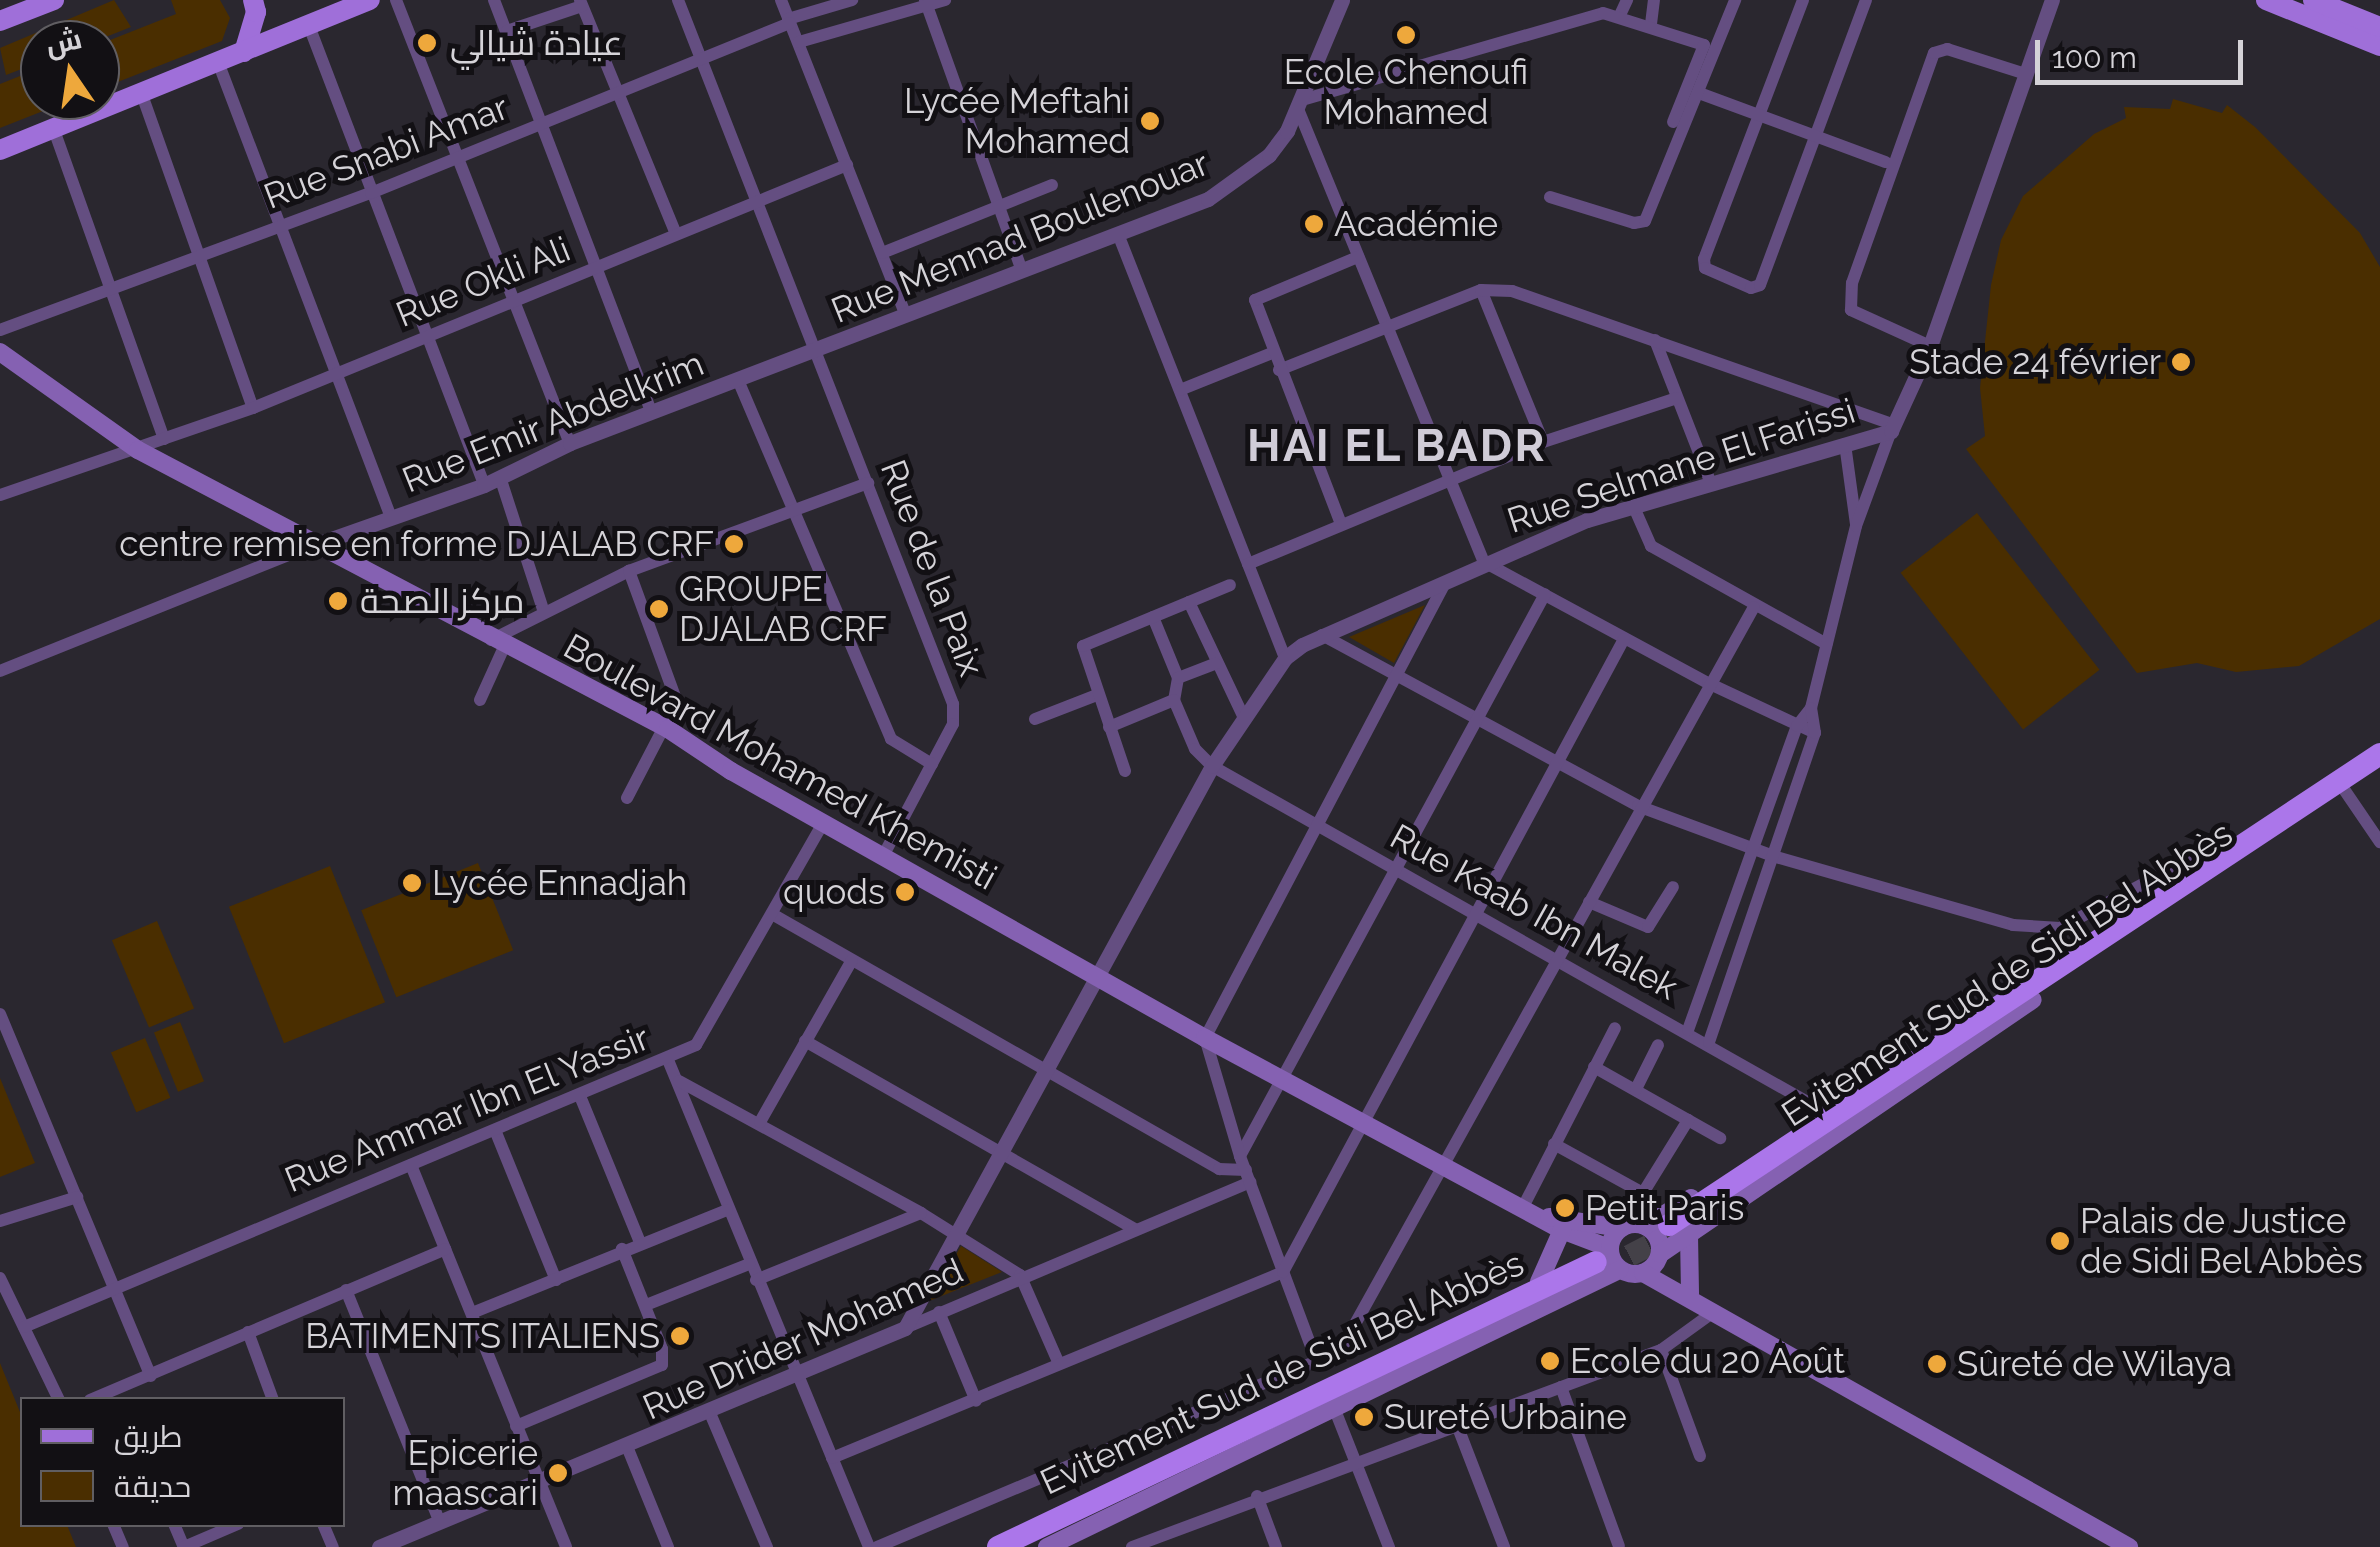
<!DOCTYPE html>
<meta charset="utf-8">
<style>
body{margin:0}
#map{position:relative;width:2380px;height:1547px;overflow:hidden;background:#2a272f;font-family:Raleway,Cairo,sans-serif}
div>[style]{position:absolute}
[style*='--x']{left:calc(var(--x)*1px);top:calc(var(--y)*1px);width:calc(var(--w)*1px);rotate:calc(var(--a)*1deg)}
.green>*{inset:0;background:#4a2e00;transform-origin:0 0}
.trunk-tunnel>*{height:22px;margin-top:-11px;transform-origin:0;background:repeating-linear-gradient(90deg,#444148 0 22px,transparent 0 33px)}
.minor>*{height:12px;margin:-6px;padding:0 6px;transform-origin:6px;border-radius:6px;background:#644e81}
.tertiary>*{height:15px;margin:-7.5px;padding:0 7.5px;transform-origin:7.5px;border-radius:7.5px;background:#644e81}
.secondary>*{height:18px;margin:-9px;padding:0 9px;transform-origin:9px;border-radius:9px;background:#8561b2}
.secondary>.ring{margin:-9px;padding:0;box-sizing:content-box;background:none;border:18px solid #8561b2;border-radius:50%}
.primary>*{height:20px;margin:-10px;padding:0 10px;transform-origin:10px;border-radius:10px;background:#9f6fd9}
.trunk>*{height:22px;margin:-11px;padding:0 11px;transform-origin:11px;border-radius:11px;background:#ab76ea}
.dots>*{width:28px;height:28px;translate:-50% -50%;box-sizing:border-box;border:5px solid #121014;border-radius:50%}
span{translate:-50% -50%;white-space:nowrap;text-align:center;line-height:1.15;-webkit-text-stroke:10px #121014;paint-order:stroke}
.poi-label{font-size:35px;color:#d5d3d8}
.left{translate:0 -50%;text-align:left}
.right{translate:-100% -50%;text-align:right}
.street-label{font-size:35px;color:#d5d3d8}
.district-label{font-size:45px;color:#d0ccd7;font-weight:700;letter-spacing:2.5px}
.legend{position:absolute;left:20px;top:1397px;width:325px;height:130px;box-sizing:border-box;background:#121014;border:2px solid #605e62;margin:0;padding:12px 18px;list-style:none;font-size:30px;color:#d5d3d8}
.legend li{display:flex;align-items:center;gap:20px;height:50px}
.legend b{width:50px;border:2px solid #605e62}
.north{position:absolute;left:20px;top:20px;width:100px;height:100px;box-sizing:border-box;background:#121014;border:2px solid #605e62;border-radius:50%;rotate:347deg;font-size:28px;font-weight:700;line-height:40px;text-align:center;color:#d5d3d8}
.north::after{content:'';display:block;margin:auto;width:35px;height:45px;background:#eea83c;clip-path:polygon(50% 0,100% 100%,50% 72%,0 100%)}
.scale{position:absolute;left:2035px;top:40px;width:208px;height:45px;box-sizing:border-box;border:5px solid #d5d3d8;border-top:0;padding-left:12px;font-size:30px;line-height:35px;white-space:nowrap;color:#d5d3d8;-webkit-text-stroke:8px #121014;paint-order:stroke}
</style>
<div id="map">
<div class="green">
<i style="clip-path:polygon(114px 0,131px 27px,98px 40px,40px 40px,40px 62px,6px 75px,0 48px)"></i>
<i style="clip-path:polygon(171px 0,220px 0,230px 18px,222px 41px,100px 89px,100px 44px,176px 14px)"></i>
<i style="clip-path:polygon(40px 68px,40px 100px,71px 100px,0 128px,0 84px)"></i>
<i style="clip-path:polygon(2173px 99px,2222px 113px,2227px 105px,2255px 127px,2360px 233px,2380px 267px,2380px 619px,2299px 666px,2236px 672px,2197px 663px,2137px 673px,1966px 449px,1985px 436px,1980px 388px,1991px 285px,2001px 240px,2023px 196px,2094px 134px,2126px 118px,2124px 107px,2170px 109px)"></i>
<i style="left:1977px;top:513px;width:199px;height:97px;rotate:52deg"></i>
<i style="clip-path:polygon(1425px 605px,1394px 663px,1349px 637px)"></i>
<i style="left:478px;top:863px;width:94px;height:126px;rotate:68deg"></i>
<i style="left:330px;top:866px;width:147px;height:109px;rotate:68deg"></i>
<i style="left:157px;top:921px;width:95px;height:49px;rotate:67deg"></i>
<i style="left:180px;top:1022px;width:64px;height:28px;rotate:68deg"></i>
<i style="left:145px;top:1038px;width:65px;height:37px;rotate:67deg"></i>
<i style="clip-path:polygon(0 1078px,35px 1163px,0 1177px)"></i>
<i style="clip-path:polygon(961px 1246px,1002px 1272px,929px 1301px)"></i>
<i style="clip-path:polygon(0 1363px,22px 1417px,22px 1524px,67px 1525px,76px 1547px,0 1547px)"></i>
</div>
<div class="trunk-tunnel">
<i style="--x:1600;--y:1271;--w:82;--a:-27.5"></i>
</div>
<div class="minor">
<i style="--x:396;--y:0;--w:476;--a:68.6"></i>
<i style="--x:494;--y:0;--w:440;--a:69.1"></i>
<i style="--x:580;--y:0;--w:251;--a:67.7"></i>
<i style="--x:678;--y:0;--w:756;--a:68.66"></i>
<i style="--x:953;--y:704;--w:20;--a:90"></i>
<i style="--x:953;--y:724;--w:149;--a:117.9"></i>
<i style="--x:781;--y:0;--w:339;--a:68.4"></i>
<i style="--x:925;--y:0;--w:288;--a:70.3"></i>
<i style="--x:1803;--y:0;--w:277;--a:110.9"></i>
<i style="--x:1704;--y:259;--w:9;--a:84"></i>
<i style="--x:1705;--y:268;--w:50;--a:23.5"></i>
<i style="--x:1751;--y:288;--w:9;--a:-18"></i>
<i style="--x:1760;--y:285;--w:304;--a:-69.6"></i>
<i style="--x:1620;--y:15;--w:17;--a:-65"></i>
<i style="--x:788;--y:19;--w:67;--a:-16.5"></i>
<i style="--x:1651;--y:24;--w:24;--a:-83"></i>
<i style="--x:309;--y:26;--w:491;--a:69.1"></i>
<i style="--x:507;--y:31;--w:79;--a:-18.4"></i>
<i style="--x:799;--y:42;--w:152;--a:-16"></i>
<i style="--x:218;--y:62;--w:489;--a:69.2"></i>
<i style="--x:141;--y:92;--w:335;--a:70.5"></i>
<i style="--x:1699;--y:93;--w:199;--a:20.3"></i>
<i style="--x:1302;--y:100;--w:313;--a:-16.1"></i>
<i style="--x:1603;--y:13;--w:106;--a:17.6"></i>
<i style="--x:1704;--y:45;--w:83;--a:111.9"></i>
<i style="--x:1298;--y:109;--w:490;--a:67.7"></i>
<i style="--x:1484;--y:562;--w:255;--a:28.4"></i>
<i style="--x:1708;--y:683;--w:118;--a:25"></i>
<i style="--x:54;--y:130;--w:328;--a:70.4"></i>
<i style="--x:1550;--y:197;--w:88;--a:17.2"></i>
<i style="--x:1634;--y:223;--w:11;--a:-10"></i>
<i style="--x:1645;--y:221;--w:239;--a:-67.8"></i>
<i style="--x:1118;--y:234;--w:456;--a:68.5"></i>
<i style="--x:882;--y:253;--w:183;--a:-21.8"></i>
<i style="--x:1481;--y:290;--w:164;--a:67.8"></i>
<i style="--x:0;--y:330;--w:395;--a:-20.3"></i>
<i style="--x:371;--y:193;--w:452;--a:-22.1"></i>
<i style="--x:1655;--y:340;--w:151;--a:68.7"></i>
<i style="--x:1930;--y:346;--w:87;--a:-155.5"></i>
<i style="--x:1851;--y:310;--w:27;--a:-88"></i>
<i style="--x:1852;--y:283;--w:244;--a:-70.4"></i>
<i style="--x:1934;--y:53;--w:14;--a:-17"></i>
<i style="--x:1947;--y:49;--w:83;--a:17.6"></i>
<i style="--x:1279;--y:370;--w:217;--a:-21.6"></i>
<i style="--x:1481;--y:290;--w:31;--a:2"></i>
<i style="--x:1512;--y:291;--w:406;--a:19.3"></i>
<i style="--x:738;--y:380;--w:390;--a:66.9"></i>
<i style="--x:891;--y:739;--w:48;--a:31.4"></i>
<i style="--x:1180;--y:390;--w:99;--a:-21.9"></i>
<i style="--x:1845;--y:444;--w:81;--a:82.2"></i>
<i style="--x:500;--y:477;--w:139;--a:72"></i>
<i style="--x:0;--y:495;--w:268;--a:-19"></i>
<i style="--x:253;--y:408;--w:642;--a:-22.25"></i>
<i style="--x:1633;--y:505;--w:45;--a:66.3"></i>
<i style="--x:1651;--y:546;--w:201;--a:29.2"></i>
<i style="--x:1341;--y:524;--w:240;--a:-111"></i>
<i style="--x:1255;--y:300;--w:112;--a:-22.7"></i>
<i style="--x:1248;--y:564;--w:319;--a:-22.5"></i>
<i style="--x:1543;--y:442;--w:141;--a:-18.2"></i>
<i style="--x:1189;--y:602;--w:128;--a:64.6"></i>
<i style="--x:1153;--y:617;--w:66;--a:67.7"></i>
<i style="--x:1178;--y:678;--w:22;--a:100"></i>
<i style="--x:1322;--y:635;--w:359;--a:28.4"></i>
<i style="--x:1638;--y:806;--w:147;--a:20.3"></i>
<i style="--x:1776;--y:857;--w:247;--a:16"></i>
<i style="--x:2013;--y:925;--w:47;--a:3.7"></i>
<i style="--x:2060;--y:928;--w:138;--a:-28"></i>
<i style="--x:2182;--y:863;--w:46;--a:-16.5"></i>
<i style="--x:491;--y:640;--w:154;--a:-26.6"></i>
<i style="--x:629;--y:571;--w:255;--a:-20.2"></i>
<i style="--x:0;--y:671;--w:338;--a:-21.9"></i>
<i style="--x:1178;--y:678;--w:40;--a:-21"></i>
<i style="--x:480;--y:700;--w:58;--a:-65.6"></i>
<i style="--x:1035;--y:719;--w:66;--a:-21.2"></i>
<i style="--x:1109;--y:727;--w:70;--a:-22.6"></i>
<i style="--x:1174;--y:700;--w:53;--a:66.8"></i>
<i style="--x:1195;--y:749;--w:24;--a:45"></i>
<i style="--x:1212;--y:766;--w:704;--a:29.44"></i>
<i style="--x:1125;--y:771;--w:132;--a:-108.6"></i>
<i style="--x:1083;--y:646;--w:159;--a:-22.5"></i>
<i style="--x:2339;--y:782;--w:73;--a:55.7"></i>
<i style="--x:627;--y:798;--w:108;--a:-62.5"></i>
<i style="--x:677;--y:702;--w:140;--a:-110.1"></i>
<i style="--x:1589;--y:902;--w:64;--a:23"></i>
<i style="--x:1648;--y:927;--w:47;--a:-58"></i>
<i style="--x:772;--y:914;--w:515;--a:29.7"></i>
<i style="--x:1219;--y:1169;--w:27;--a:2"></i>
<i style="--x:0;--y:1014;--w:392;--a:67.4"></i>
<i style="--x:1688;--y:1030;--w:323;--a:-70.3"></i>
<i style="--x:1797;--y:726;--w:23;--a:-52"></i>
<i style="--x:1811;--y:708;--w:187;--a:-76.1"></i>
<i style="--x:1856;--y:526;--w:101;--a:-69.8"></i>
<i style="--x:805;--y:1041;--w:380;--a:29.7"></i>
<i style="--x:1709;--y:1042;--w:327;--a:-71.1"></i>
<i style="--x:1815;--y:733;--w:25;--a:-99"></i>
<i style="--x:668;--y:1060;--w:527;--a:67.57"></i>
<i style="--x:1594;--y:1067;--w:145;--a:29.4"></i>
<i style="--x:679;--y:1081;--w:276;--a:28.6"></i>
<i style="--x:921;--y:1213;--w:117;--a:32.1"></i>
<i style="--x:1020;--y:1275;--w:97;--a:66.3"></i>
<i style="--x:1636;--y:1089;--w:49;--a:-63.4"></i>
<i style="--x:580;--y:1096;--w:158;--a:67.7"></i>
<i style="--x:760;--y:1122;--w:186;--a:-60.4"></i>
<i style="--x:495;--y:1130;--w:162;--a:67.9"></i>
<i style="--x:1554;--y:1144;--w:102;--a:28.8"></i>
<i style="--x:1643;--y:1193;--w:86;--a:-58.3"></i>
<i style="--x:1240;--y:1156;--w:639;--a:-61.51"></i>
<i style="--x:411;--y:1165;--w:412;--a:67.9"></i>
<i style="--x:1523;--y:1207;--w:201;--a:-62.8"></i>
<i style="--x:0;--y:1221;--w:81;--a:-17.3"></i>
<i style="--x:0;--y:1278;--w:136;--a:64.2"></i>
<i style="--x:756;--y:1280;--w:178;--a:-22.1"></i>
<i style="--x:346;--y:1290;--w:251;--a:68"></i>
<i style="--x:646;--y:1305;--w:111;--a:-21.7"></i>
<i style="--x:939;--y:1312;--w:96;--a:67.4"></i>
<i style="--x:472;--y:1313;--w:275;--a:-22"></i>
<i style="--x:24;--y:1327;--w:729;--a:-22.77"></i>
<i style="--x:696;--y:1045;--w:256;--a:-60.2"></i>
<i style="--x:905;--y:1328;--w:375;--a:-22.9"></i>
<i style="--x:248;--y:1332;--w:72;--a:69.8"></i>
<i style="--x:1661;--y:1350;--w:113;--a:69.8"></i>
<i style="--x:1318;--y:1365;--w:223;--a:-110.5"></i>
<i style="--x:1240;--y:1156;--w:123;--a:-106.5"></i>
<i style="--x:1205;--y:1038;--w:514;--a:-62.19"></i>
<i style="--x:1561;--y:1387;--w:169;--a:70"></i>
<i style="--x:90;--y:1400;--w:386;--a:-23"></i>
<i style="--x:1333;--y:1405;--w:153;--a:68.5"></i>
<i style="--x:710;--y:1413;--w:146;--a:67"></i>
<i style="--x:1457;--y:1425;--w:131;--a:68.9"></i>
<i style="--x:516;--y:1426;--w:158;--a:-22.7"></i>
<i style="--x:662;--y:1365;--w:16;--a:-90"></i>
<i style="--x:662;--y:1349;--w:108;--a:-111.8"></i>
<i style="--x:628;--y:1449;--w:106;--a:67.8"></i>
<i style="--x:832;--y:1458;--w:488;--a:-22.4"></i>
<i style="--x:1283;--y:1272;--w:719;--a:-61.69"></i>
<i style="--x:1257;--y:1496;--w:54;--a:69.6"></i>
<i style="--x:113;--y:1524;--w:25;--a:67"></i>
<i style="--x:174;--y:1524;--w:25;--a:67"></i>
<i style="--x:323;--y:1524;--w:25;--a:67"></i>
<i style="--x:184;--y:1547;--w:59;--a:-23.1"></i>
<i style="--x:877;--y:1547;--w:503;--a:-22.94"></i>
<i style="--x:1340;--y:1351;--w:851;--a:-60.91"></i>
<i style="--x:1132;--y:1547;--w:564;--a:-20.43"></i>
<i style="--x:1661;--y:1350;--w:62;--a:-35.8"></i>
</div>
<div class="tertiary">
<i style="--x:314;--y:545;--w:180;--a:-19.4"></i>
<i style="--x:484;--y:485;--w:96;--a:-26"></i>
<i style="--x:570;--y:443;--w:683;--a:-20.93"></i>
<i style="--x:1208;--y:199;--w:75;--a:-35.8"></i>
<i style="--x:1269;--y:155;--w:30;--a:-53"></i>
<i style="--x:1287;--y:131;--w:142;--a:-67.2"></i>
<i style="--x:379;--y:1547;--w:570;--a:-22.6"></i>
<i style="--x:905;--y:1328;--w:640;--a:-61.35"></i>
<i style="--x:1212;--y:766;--w:130;--a:-55.9"></i>
<i style="--x:1285;--y:658;--w:21;--a:-37"></i>
<i style="--x:1302;--y:645;--w:311;--a:-23.7"></i>
<i style="--x:1587;--y:520;--w:317;--a:-16.3"></i>
<i style="--x:1891;--y:431;--w:94;--a:-65.4"></i>
<i style="--x:1930;--y:346;--w:367;--a:-70.6"></i>
</div>
<div class="secondary">
<i style="--x:0;--y:352;--w:169;--a:35.4"></i>
<i style="--x:138;--y:450;--w:599;--a:27.76"></i>
<i style="--x:668;--y:729;--w:76;--a:33.7"></i>
<i style="--x:731;--y:771;--w:544;--a:29.39"></i>
<i style="--x:1205;--y:1038;--w:405;--a:28.3"></i>
<i style="--x:1562;--y:1230;--w:50;--a:21"></i>
<i style="--x:1549;--y:1217;--w:73;--a:8.7"></i>
<i class="ring" style="left:1610px;top:1224px;width:32px;height:32px"></i>
<i style="--x:1645;--y:1226;--w:54;--a:-31.3"></i>
<i style="--x:1689;--y:1235;--w:59;--a:89"></i>
<i style="--x:1660;--y:1254;--w:451;--a:-34.3"></i>
<i style="--x:1643;--y:1273;--w:558;--a:29.41"></i>
<i style="--x:1539;--y:1282;--w:57;--a:-66.1"></i>
<i style="--x:1047;--y:1547;--w:636;--a:-25.84"></i>
</div>
<div class="primary">
<i style="--x:2266;--y:0;--w:123;--a:22"></i>
<i style="--x:2313;--y:0;--w:72;--a:21.9"></i>
<i style="--x:0;--y:21;--w:58;--a:-21.3"></i>
<i style="--x:244;--y:52;--w:42;--a:-73.3"></i>
<i style="--x:256;--y:12;--w:12;--a:-104"></i>
<i style="--x:0;--y:150;--w:399;--a:-22.1"></i>
</div>
<div class="trunk">
<i style="--x:1669;--y:1225;--w:853;--a:-33.52"></i>
<i style="--x:998;--y:1547;--w:662;--a:-25.48"></i>
</div>
<div class="dots">
<i style="left:1406px;top:35px;background:#eea83c"></i>
<i style="left:427px;top:43px;background:#eea83c"></i>
<i style="left:1150px;top:121px;background:#eea83c"></i>
<i style="left:1314px;top:224px;background:#eea83c"></i>
<i style="left:2181px;top:362px;background:#eea83c"></i>
<i style="left:734px;top:544px;background:#eea83c"></i>
<i style="left:338px;top:601px;background:#eea83c"></i>
<i style="left:659px;top:609px;background:#eea83c"></i>
<i style="left:412px;top:883px;background:#eea83c"></i>
<i style="left:905px;top:892px;background:#eea83c"></i>
<i style="left:1565px;top:1208px;background:#eea83c"></i>
<i style="left:2060px;top:1241px;background:#eea83c"></i>
<i style="left:680px;top:1336px;background:#eea83c"></i>
<i style="left:1550px;top:1361px;background:#eea83c"></i>
<i style="left:1937px;top:1364px;background:#eea83c"></i>
<i style="left:1364px;top:1417px;background:#eea83c"></i>
<i style="left:558px;top:1473px;background:#eea83c"></i>
</div>
<div class="poi-label">
<span class="left" style="left:450px;top:43px">عيادة شيالي</span>
<span style="left:1406px;top:92px">Ecole Chenoufi<br>Mohamed</span>
<span class="right" style="left:1130px;top:121px">Lycée Meftahi<br>Mohamed</span>
<span class="left" style="left:1334px;top:224px">Académie</span>
<span class="right" style="left:2161px;top:362px">Stade 24 février</span>
<span class="right" style="left:714px;top:544px">centre remise en forme DJALAB CRF</span>
<span class="left" style="left:679px;top:609px">GROUPE<br>DJALAB CRF</span>
<span class="left" style="left:360px;top:601px">مركز الصحة</span>
<span class="left" style="left:432px;top:883px">Lycée Ennadjah</span>
<span class="right" style="left:885px;top:892px">quods</span>
<span class="left" style="left:1585px;top:1208px">Petit Paris</span>
<span class="left" style="left:2080px;top:1241px">Palais de Justice<br>de Sidi Bel Abbès</span>
<span class="right" style="left:660px;top:1336px">BATIMENTS ITALIENS</span>
<span class="left" style="left:1570px;top:1361px">Ecole du 20 Août</span>
<span class="left" style="left:1957px;top:1364px">Sûreté de Wilaya</span>
<span class="left" style="left:1384px;top:1417px">Sureté Urbaine</span>
<span class="right" style="left:538px;top:1473px">Epicerie<br>maascari</span>
</div>
<div class="street-label">
<span style="left:386px;top:152px;rotate:-21deg">Rue Snabi Amar</span>
<span style="left:1020px;top:237px;rotate:-22deg">Rue Mennad Boulenouar</span>
<span style="left:483px;top:282px;rotate:-22deg">Rue Okli Ali</span>
<span style="left:553px;top:422px;rotate:-22deg">Rue Emir Abdelkrim</span>
<span style="left:1681px;top:466px;rotate:-18deg">Rue Selmane El Farissi</span>
<span style="left:932px;top:568px;rotate:69deg">Rue de la Paix</span>
<span style="left:780px;top:762px;rotate:29deg">Boulevard Mohamed Khemisti</span>
<span style="left:1534px;top:912px;rotate:29deg">Rue Kaab Ibn Malek</span>
<span style="left:2007px;top:974px;rotate:-33deg">Evitement Sud de Sidi Bel Abbès</span>
<span style="left:467px;top:1109px;rotate:-22deg">Rue Ammar Ibn El Yassir</span>
<span style="left:803px;top:1339px;rotate:-24deg">Rue Drider Mohamed</span>
<span style="left:1282px;top:1373px;rotate:-25deg">Evitement Sud de Sidi Bel Abbès</span>
</div>
<div class="district-label">
<span style="left:1397px;top:446px">HAI EL BADR</span>
</div>
<ul class="legend">
<li><b style="height:12px;background:#9f6fd9"></b>طريق</li>
<li><b style="height:28px;background:#4a2e00"></b>حديقة</li>
</ul>
<div class="north">ش</div>
<div class="scale">100 m</div>
</div>
